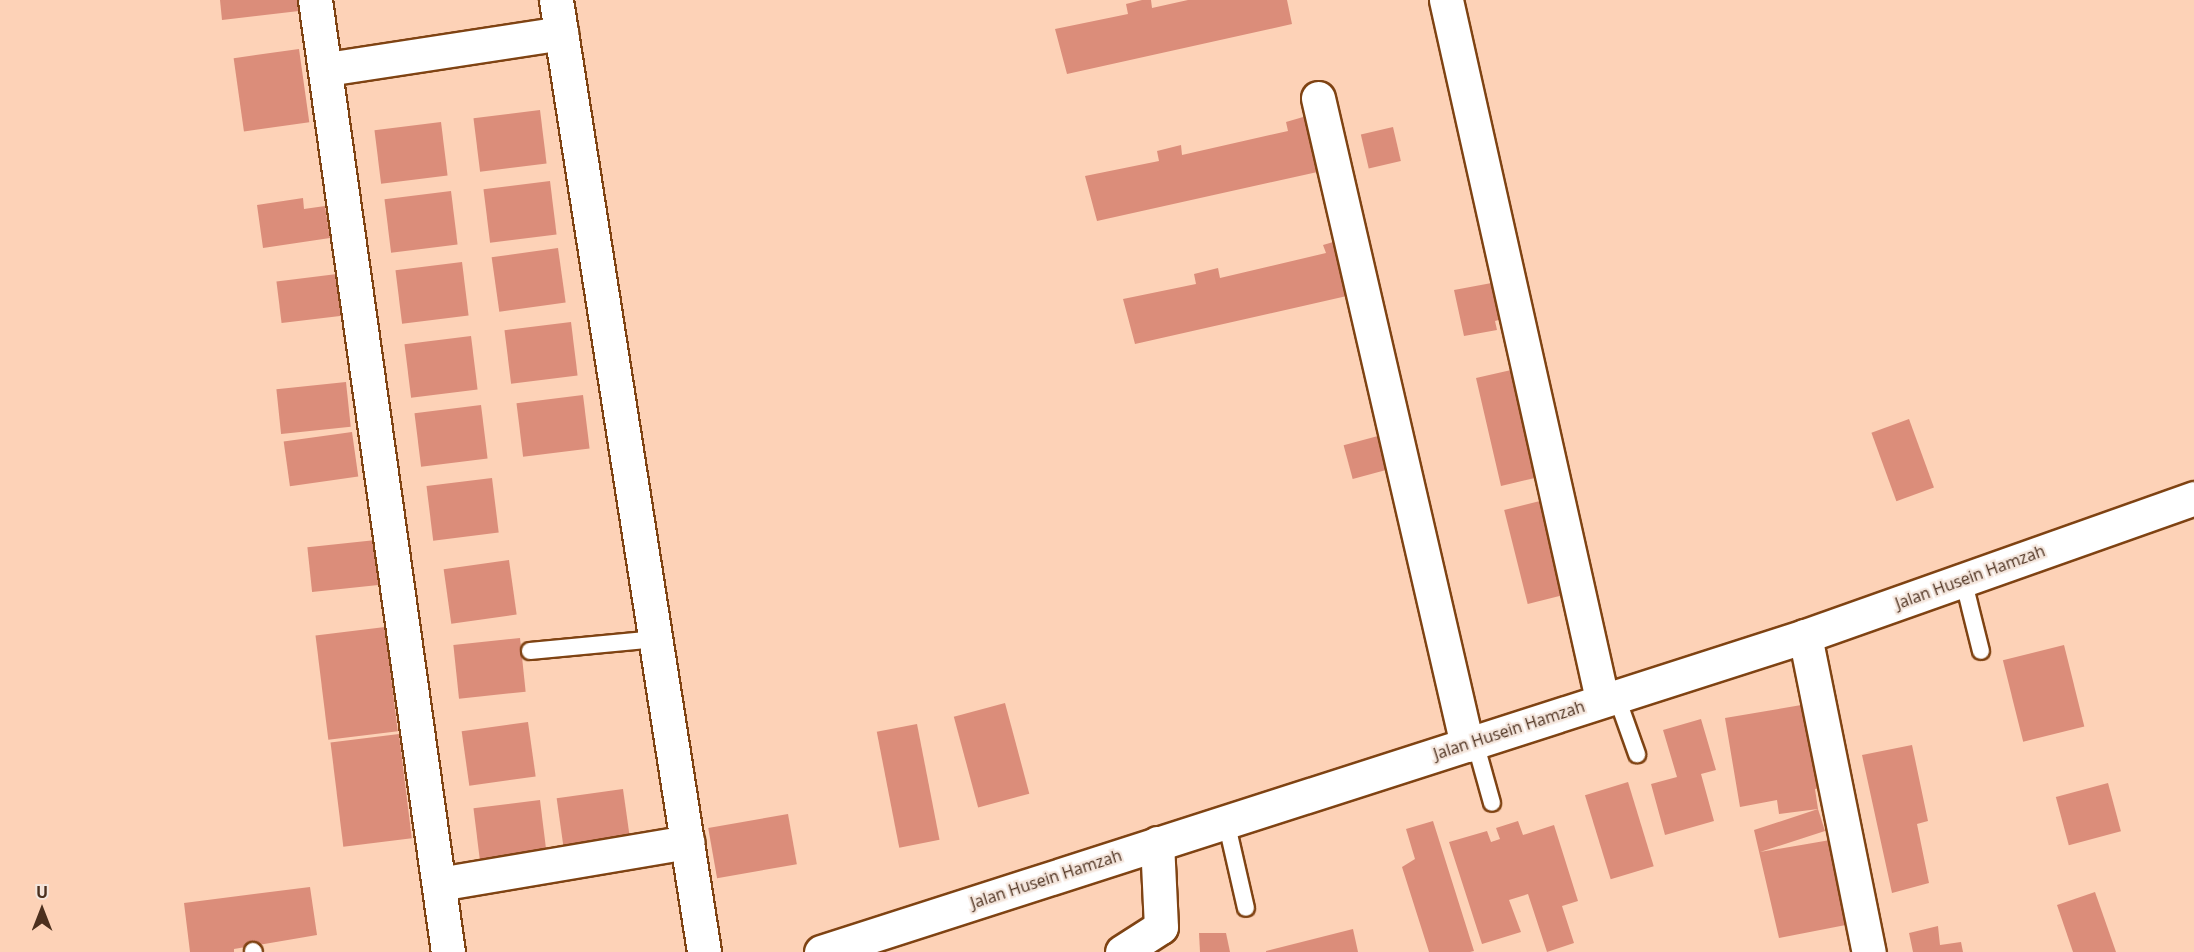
<!DOCTYPE html>
<style>
body{margin:0}
#map{position:relative;width:2194px;height:952px;overflow:hidden;background:#fdd2b7;font-family:"Open Sans",sans-serif}
div>[style]{position:absolute}
[style*='--x']{left:calc(var(--x)*1px);top:calc(var(--y)*1px);width:calc(var(--w)*1px);rotate:calc(var(--a)*1deg)}
.building>*{inset:0;background:#db8d7a;transform-origin:0 0}
.roads{filter:drop-shadow(2px 0 #7f4313) drop-shadow(-2px 0 #7f4313) drop-shadow(0 2px #7f4313) drop-shadow(0 -2px #7f4313)}
.lane>*{height:16px;margin:-8px;padding:0 8px;transform-origin:8px;border-radius:8px;background:#fff}
.street>*{height:33px;margin:-16.5px;padding:0 16.5px;transform-origin:16.5px;border-radius:16.5px;background:#fff}
.secondary>*{height:33px;margin:-16.5px;padding:0 16.5px;transform-origin:16.5px;border-radius:16.5px;background:#fff}
span{translate:-50% -50%;white-space:nowrap;text-align:center;line-height:1.15;-webkit-text-stroke:4.5px #f4e6dd;paint-order:stroke}
.street-label{font-size:16px;color:#4c301e}
.north{position:absolute;left:12px;top:880px;width:60px;height:60px;-webkit-text-stroke:4px #f4e6dd;paint-order:stroke;rotate:0deg;font-size:16px;font-weight:700;line-height:24px;text-align:center;color:#4c301e}
.north::after{content:'';display:block;margin:auto;width:21px;height:27px;background:#4c301e;clip-path:polygon(50% 0,100% 100%,50% 72%,0 100%)}
</style>
<div id="map">
<div class="building">
<i style="clip-path:polygon(220px 0,298px 0,299px 11px,222px 20px)"></i>
<i style="clip-path:polygon(1142px 0,1151px 0,1152px 8px,1188px 0,1287px 0,1292px 24px,1067px 74px,1055px 29px,1128px 14px,1126px 4px)"></i>
<i style="left:299px;top:49px;width:74px;height:66px;rotate:82deg"></i>
<i style="left:540px;top:110px;width:54px;height:67px;rotate:83deg"></i>
<i style="clip-path:polygon(1310px 115px,1322px 171px,1097px 221px,1085px 176px,1159px 161px,1157px 151px,1181px 145px,1182px 155px,1288px 131px,1286px 122px)"></i>
<i style="left:441px;top:122px;width:54px;height:67px;rotate:83deg"></i>
<i style="left:1393px;top:127px;width:35px;height:33px;rotate:77deg"></i>
<i style="left:550px;top:181px;width:54px;height:67px;rotate:83deg"></i>
<i style="left:451px;top:191px;width:54px;height:67px;rotate:83deg"></i>
<i style="clip-path:polygon(303px 198px,304px 209px,325px 206px,330px 238px,263px 248px,257px 205px)"></i>
<i style="clip-path:polygon(1347px 238px,1360px 293px,1135px 344px,1123px 299px,1196px 284px,1194px 274px,1218px 268px,1220px 278px,1326px 253px,1323px 245px)"></i>
<i style="left:558px;top:248px;width:55px;height:67px;rotate:82deg"></i>
<i style="left:462px;top:262px;width:54px;height:67px;rotate:83deg"></i>
<i style="left:337px;top:274px;width:42px;height:61px;rotate:83deg"></i>
<i style="clip-path:polygon(1497px 282px,1506px 318px,1495px 321px,1497px 330px,1464px 336px,1454px 290px)"></i>
<i style="left:571px;top:322px;width:54px;height:67px;rotate:83deg"></i>
<i style="left:471px;top:336px;width:54px;height:67px;rotate:83deg"></i>
<i style="clip-path:polygon(1520px 368px,1542px 454px,1529px 456px,1535px 478px,1501px 486px,1476px 378px)"></i>
<i style="left:346px;top:382px;width:45px;height:70px;rotate:84deg"></i>
<i style="left:583px;top:395px;width:54px;height:67px;rotate:83deg"></i>
<i style="left:481px;top:405px;width:54px;height:67px;rotate:83deg"></i>
<i style="left:1909px;top:419px;width:73px;height:40px;rotate:70deg"></i>
<i style="left:352px;top:432px;width:45px;height:69px;rotate:82deg"></i>
<i style="left:1389px;top:433px;width:35px;height:47px;rotate:75deg"></i>
<i style="left:492px;top:478px;width:55px;height:66px;rotate:83deg"></i>
<i style="left:1544px;top:500px;width:97px;height:41px;rotate:76deg"></i>
<i style="left:376px;top:540px;width:45px;height:69px;rotate:84deg"></i>
<i style="left:509px;top:560px;width:55px;height:66px;rotate:82deg"></i>
<i style="left:385px;top:627px;width:105px;height:70px;rotate:83deg"></i>
<i style="left:520px;top:638px;width:54px;height:67px;rotate:84deg"></i>
<i style="left:2064px;top:645px;width:84px;height:63px;rotate:76deg"></i>
<i style="left:1005px;top:703px;width:94px;height:53px;rotate:75deg"></i>
<i style="clip-path:polygon(1813px 703px,1827px 787px,1815px 789px,1818px 809px,1779px 814px,1777px 800px,1740px 807px,1725px 718px)"></i>
<i style="clip-path:polygon(1701px 719px,1716px 770px,1701px 774px,1714px 821px,1665px 835px,1651px 784px,1677px 777px,1663px 730px)"></i>
<i style="left:528px;top:722px;width:55px;height:67px;rotate:82deg"></i>
<i style="left:917px;top:724px;width:118px;height:41px;rotate:79deg"></i>
<i style="left:399px;top:734px;width:105px;height:69px;rotate:83deg"></i>
<i style="clip-path:polygon(1912px 745px,1928px 821px,1917px 824px,1929px 883px,1892px 893px,1862px 755px)"></i>
<i style="left:1628px;top:782px;width:88px;height:45px;rotate:73deg"></i>
<i style="left:2108px;top:783px;width:50px;height:54px;rotate:75deg"></i>
<i style="left:623px;top:789px;width:59px;height:67px;rotate:82deg"></i>
<i style="left:540px;top:800px;width:54px;height:67px;rotate:83deg"></i>
<i style="clip-path:polygon(1818px 809px,1825px 831px,1760px 852px,1836px 839px,1856px 923px,1779px 938px,1754px 830px)"></i>
<i style="left:788px;top:814px;width:51px;height:81px;rotate:80deg"></i>
<i style="clip-path:polygon(1433px 821px,1474px 951px,1470px 952px,1429px 952px,1402px 867px,1415px 859px,1406px 829px)"></i>
<i style="clip-path:polygon(1518px 821px,1523px 835px,1554px 825px,1578px 901px,1562px 906px,1574px 943px,1547px 952px,1528px 894px,1509px 900px,1521px 932px,1482px 944px,1449px 842px,1487px 831px,1491px 842px,1500px 839px,1496px 828px)"></i>
<i style="clip-path:polygon(310px 887px,317px 935px,234px 949px,234px 952px,190px 952px,184px 903px)"></i>
<i style="clip-path:polygon(2095px 892px,2116px 952px,2073px 952px,2057px 905px)"></i>
<i style="clip-path:polygon(1938px 926px,1940px 945px,1961px 942px,1963px 952px,1913px 952px,1909px 933px)"></i>
<i style="clip-path:polygon(1353px 929px,1358px 952px,1266px 952px,1266px 951px)"></i>
<i style="clip-path:polygon(1199px 933px,1226px 933px,1230px 952px,1200px 952px)"></i>
</div>
<div class="roads">
<div class="lane">
<i style="--x:1963;--y:579;--w:74;--a:76"></i>
<i style="--x:530;--y:651;--w:127;--a:-5.4"></i>
<i style="--x:1616;--y:695;--w:63;--a:70.4"></i>
<i style="--x:1475;--y:742;--w:63;--a:74.4"></i>
<i style="--x:1226;--y:821;--w:89;--a:77.1"></i>
<i style="--x:253;--y:951;--w:1;--a:45"></i>
</div>
<div class="street">
<i style="--x:315;--y:0;--w:961;--a:82.05"></i>
<i style="--x:556;--y:0;--w:963;--a:81.16"></i>
<i style="--x:1446;--y:0;--w:716;--a:77.42"></i>
<i style="--x:327;--y:69;--w:237;--a:-8.7"></i>
<i style="--x:1318;--y:98;--w:664;--a:77.03"></i>
<i style="--x:1805;--y:636;--w:322;--a:78.6"></i>
<i style="--x:439;--y:884;--w:252;--a:-9.6"></i>
<i style="--x:1122;--y:952;--w:46;--a:-32.7"></i>
<i style="--x:1161;--y:927;--w:84;--a:-92.7"></i>
</div>
<div class="secondary">
<i style="--x:821;--y:952;--w:1033;--a:-17.8"></i>
<i style="--x:1805;--y:636;--w:413;--a:-19.5"></i>
</div>
</div>
<div class="street-label">
<span style="left:1970px;top:577px;rotate:-20deg">Jalan Husein Hamzah</span>
<span style="left:1509px;top:730px;rotate:-18deg">Jalan Husein Hamzah</span>
<span style="left:1046px;top:879px;rotate:-18deg">Jalan Husein Hamzah</span>
</div>
<div class="north">U</div>
</div>
